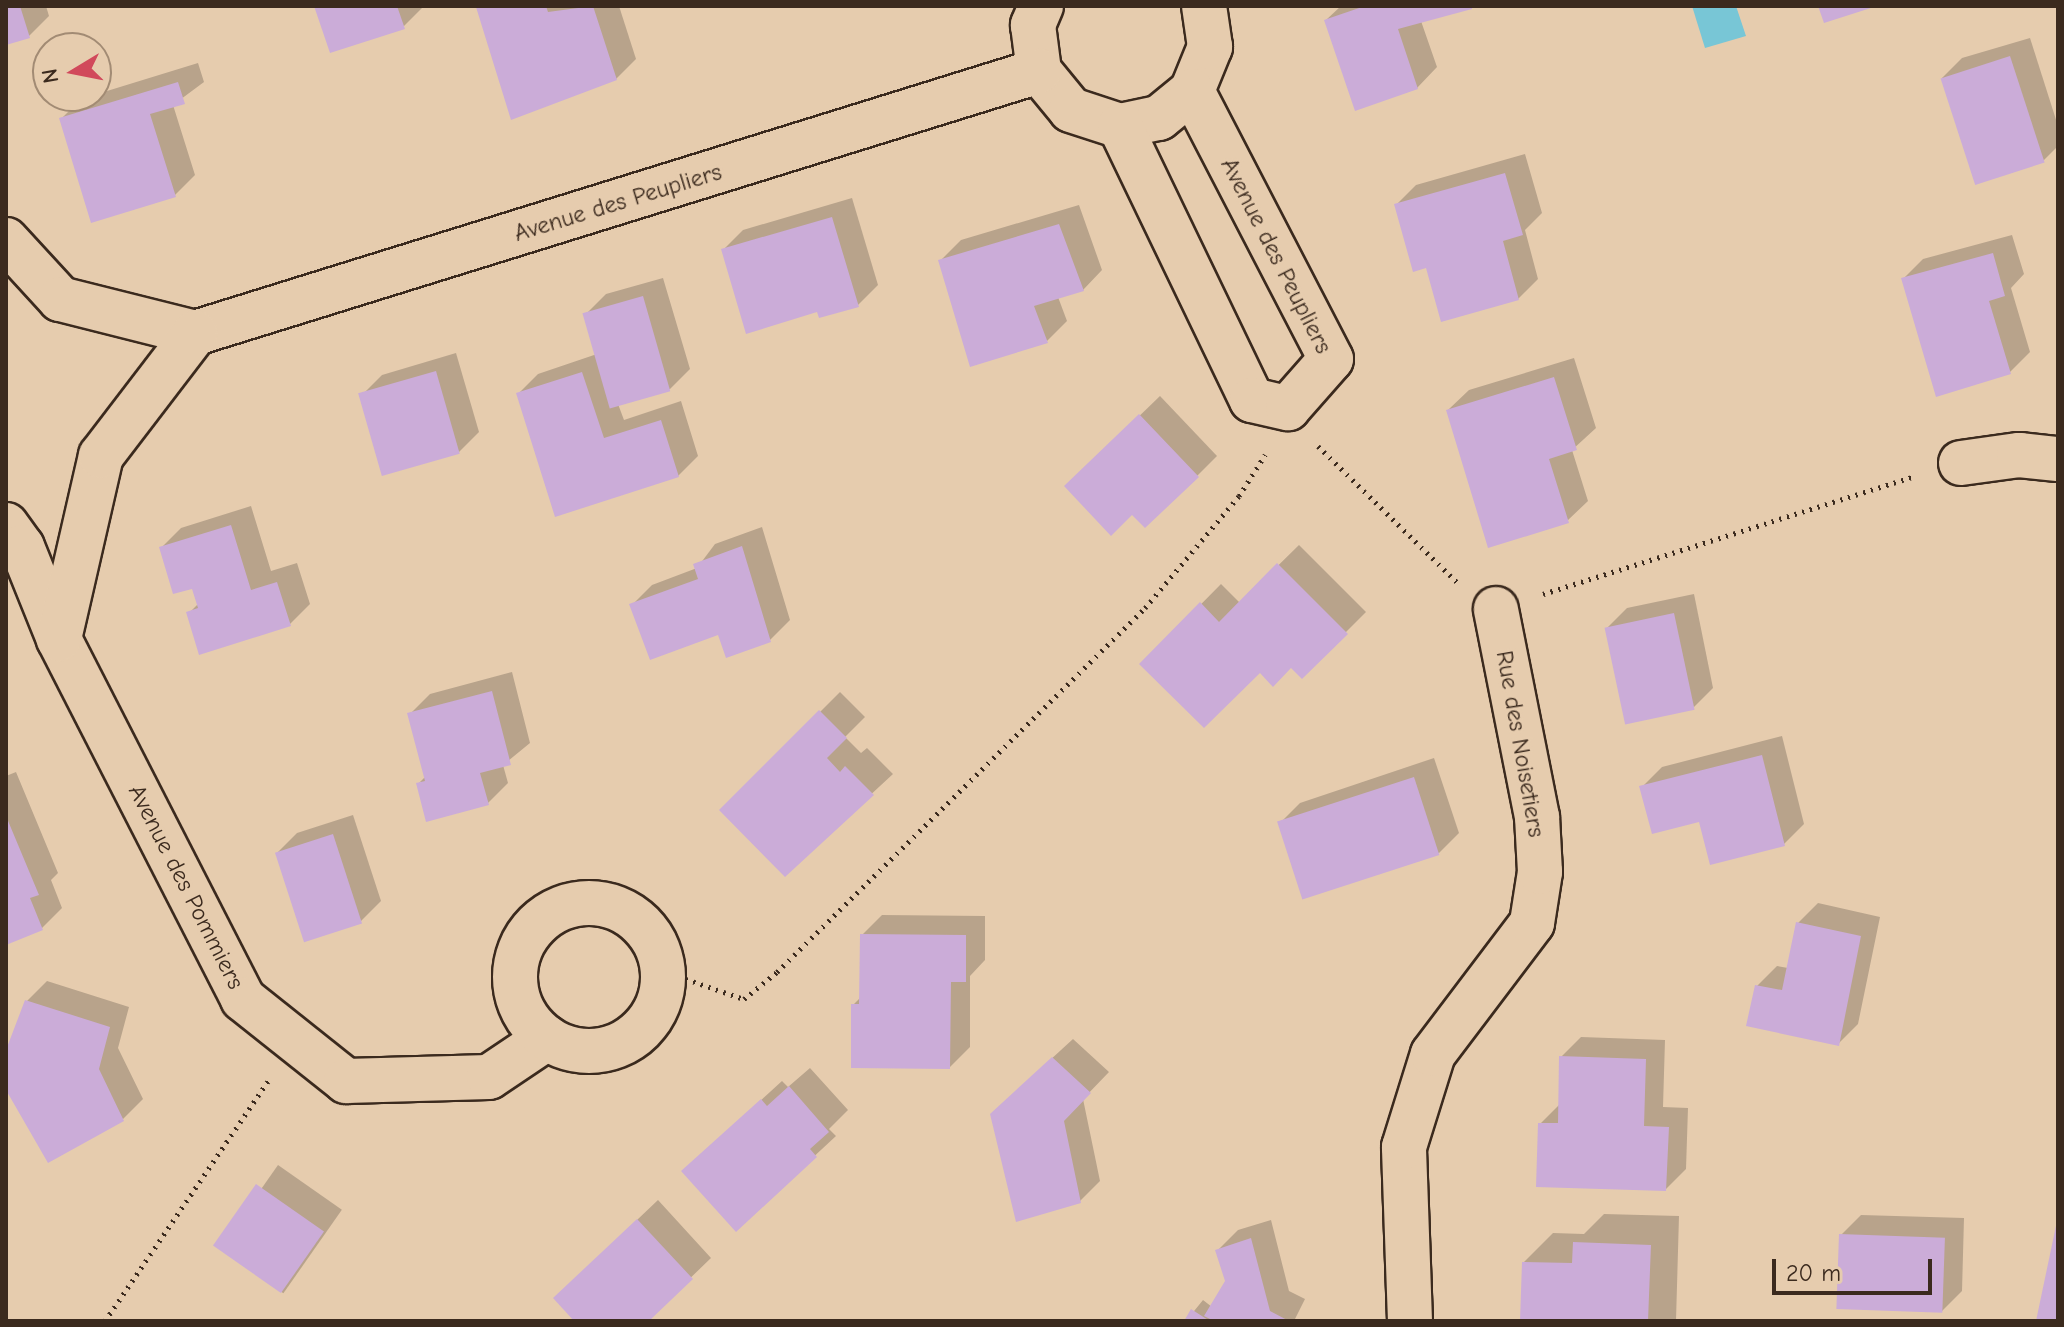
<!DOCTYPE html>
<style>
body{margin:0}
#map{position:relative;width:2064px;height:1327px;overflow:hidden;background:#e6ccae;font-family:"Comic Neue",sans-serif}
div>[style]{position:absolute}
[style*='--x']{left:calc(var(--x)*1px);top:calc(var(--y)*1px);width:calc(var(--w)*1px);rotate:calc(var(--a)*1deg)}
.water>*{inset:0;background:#78c6d6}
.shadow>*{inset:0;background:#0003;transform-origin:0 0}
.building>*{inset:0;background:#cbacd8;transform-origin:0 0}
.path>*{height:5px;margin-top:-2.5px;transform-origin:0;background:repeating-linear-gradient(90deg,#3b2a1e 0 2px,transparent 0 8px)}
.roads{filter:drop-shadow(2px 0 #3b2a1e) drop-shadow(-2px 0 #3b2a1e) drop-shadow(0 2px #3b2a1e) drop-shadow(0 -2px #3b2a1e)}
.street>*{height:44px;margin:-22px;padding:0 22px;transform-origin:22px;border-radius:22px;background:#e6ccae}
.street>.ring{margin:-22px;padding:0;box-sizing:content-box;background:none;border:44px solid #e6ccae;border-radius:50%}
span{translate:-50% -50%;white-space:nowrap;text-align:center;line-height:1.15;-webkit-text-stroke:6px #e6ccae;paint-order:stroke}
.street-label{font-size:24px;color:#3b2a1e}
.frame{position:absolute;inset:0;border:8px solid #3b2a1e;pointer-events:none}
.north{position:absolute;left:32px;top:32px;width:80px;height:80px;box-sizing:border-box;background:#e6ccae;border:2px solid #a28b74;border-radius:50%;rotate:260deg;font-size:22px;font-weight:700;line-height:32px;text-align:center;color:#3b2a1e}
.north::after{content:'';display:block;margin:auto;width:28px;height:36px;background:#d1495b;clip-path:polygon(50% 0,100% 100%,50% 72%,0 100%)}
.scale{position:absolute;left:1772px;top:1259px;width:160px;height:36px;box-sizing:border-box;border:4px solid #3b2a1e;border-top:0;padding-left:10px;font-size:24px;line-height:28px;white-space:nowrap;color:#3b2a1e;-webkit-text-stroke:6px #e6ccae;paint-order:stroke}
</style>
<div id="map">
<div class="water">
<i style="clip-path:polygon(1692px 6px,1736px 6px,1746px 36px,1705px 48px)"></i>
</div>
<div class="shadow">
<i style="clip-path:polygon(6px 6px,46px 6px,49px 16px,29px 36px,6px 43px)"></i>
<i style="clip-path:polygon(317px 6px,423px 6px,423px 7px,403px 27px)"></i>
<i style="clip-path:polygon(619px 6px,636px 59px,616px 79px,478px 7px)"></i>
<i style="clip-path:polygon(1341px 6px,1472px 6px,1421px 21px,1437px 67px,1417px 88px,1326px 20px)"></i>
<i style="clip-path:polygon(2030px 38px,2058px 126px,2058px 146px,2043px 161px,1942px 78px,1962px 58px)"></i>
<i style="clip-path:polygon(198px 63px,204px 82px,173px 105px,195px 175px,175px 195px,61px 119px,81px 99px)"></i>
<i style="clip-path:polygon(1525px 154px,1542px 213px,1525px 230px,1538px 279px,1518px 299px,1396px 205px,1416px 185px)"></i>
<i style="clip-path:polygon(852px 198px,878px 285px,858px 305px,818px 310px,723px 250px,743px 230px)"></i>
<i style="clip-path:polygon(1079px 205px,1102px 270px,1083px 290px,1058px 297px,1067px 321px,1047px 341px,941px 260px,961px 240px)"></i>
<i style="clip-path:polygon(2012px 235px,2024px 274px,2011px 288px,2030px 352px,2010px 372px,1903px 279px,1923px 259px)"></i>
<i style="clip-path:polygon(663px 278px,690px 369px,670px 389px,618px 404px,624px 420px,681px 401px,698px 456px,678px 476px,556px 515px,518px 394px,538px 374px,597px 354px,586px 314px,606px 294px)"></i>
<i style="clip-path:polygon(456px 353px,479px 432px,459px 452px,362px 395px,382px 375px)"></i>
<i style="clip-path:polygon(1574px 358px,1596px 428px,1572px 450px,1588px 501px,1567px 521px,1448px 410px,1469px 390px)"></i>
<i style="clip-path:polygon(1160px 396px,1217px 456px,1197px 476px,1133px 512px,1067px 486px)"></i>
<i style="clip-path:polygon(251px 506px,271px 571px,297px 563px,310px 604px,290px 624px,189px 613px,199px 603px,194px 586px,161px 548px,181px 528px)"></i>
<i style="clip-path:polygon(762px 527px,790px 620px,770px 640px,719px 633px,632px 605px,652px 585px,697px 568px,715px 544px)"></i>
<i style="clip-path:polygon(1299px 545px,1366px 612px,1302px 676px,1292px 666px,1260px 670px,1142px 664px,1221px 584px,1240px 603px)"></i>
<i style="clip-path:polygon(1694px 594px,1713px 688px,1693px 708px,1607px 628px,1627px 608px)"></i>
<i style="clip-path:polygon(512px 672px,530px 743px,503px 765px,508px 783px,488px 803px,418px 784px,426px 776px,410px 714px,430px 694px)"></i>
<i style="clip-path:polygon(840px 692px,865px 717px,845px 737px,861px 753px,867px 748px,893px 774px,785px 874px,722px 810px)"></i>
<i style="clip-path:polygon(1782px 736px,1804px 824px,1784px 844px,1701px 819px,1642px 787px,1662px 767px)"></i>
<i style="clip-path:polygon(1434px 758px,1459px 833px,1439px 853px,1280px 823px,1300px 803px)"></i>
<i style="clip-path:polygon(16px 772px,58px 873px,51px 880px,62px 908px,42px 928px,6px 942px,6px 776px)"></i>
<i style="clip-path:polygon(353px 815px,381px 901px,361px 921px,277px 853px,297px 833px)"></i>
<i style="clip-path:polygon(1818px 903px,1880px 917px,1858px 1024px,1838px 1044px,1757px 986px,1777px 966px,1788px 968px,1798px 923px)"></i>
<i style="clip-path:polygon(882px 915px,985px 916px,985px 960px,970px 976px,970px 1047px,950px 1067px,853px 1005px,861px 997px,862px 935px)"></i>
<i style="clip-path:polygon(47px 981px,129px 1007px,118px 1048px,143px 1099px,123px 1119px,6px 1086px,6px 1056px,27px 1001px)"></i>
<i style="clip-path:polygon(1581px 1037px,1665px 1040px,1663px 1107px,1688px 1108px,1686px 1169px,1666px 1189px,1540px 1124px,1560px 1104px,1561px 1057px)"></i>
<i style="clip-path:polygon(1073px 1039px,1109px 1072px,1083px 1099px,1100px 1181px,1080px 1201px,1013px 1094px)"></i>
<i style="clip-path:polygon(810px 1068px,848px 1110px,829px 1129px,836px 1136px,736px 1229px,704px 1152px,782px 1081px,788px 1087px)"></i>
<i style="left:278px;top:1165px;width:78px;height:102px;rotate:35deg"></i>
<i style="clip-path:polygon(658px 1200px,711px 1258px,649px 1318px,652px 1321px,577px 1321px,576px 1278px)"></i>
<i style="clip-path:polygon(1604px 1214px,1679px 1216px,1676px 1321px,1522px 1321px,1524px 1262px,1553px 1233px,1584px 1234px)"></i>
<i style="clip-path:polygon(1861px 1215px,1964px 1218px,1962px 1291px,1942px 1311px,1841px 1235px)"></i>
<i style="clip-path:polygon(1271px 1220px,1289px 1291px,1305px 1299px,1294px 1321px,1186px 1321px,1203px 1300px,1212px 1307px,1227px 1281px,1218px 1250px,1238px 1230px)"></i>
<i style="clip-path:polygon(2058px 1224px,2058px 1321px,2038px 1321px)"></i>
</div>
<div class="building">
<i style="clip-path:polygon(6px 6px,20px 6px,30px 38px,6px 45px)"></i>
<i style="clip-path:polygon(314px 6px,397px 6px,405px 29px,330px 53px)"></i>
<i style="clip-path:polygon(546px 6px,548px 12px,593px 6px,617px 80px,511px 120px,476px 7px)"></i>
<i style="clip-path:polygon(1365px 6px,1472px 6px,1472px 9px,1398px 29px,1418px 89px,1355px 111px,1324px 20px)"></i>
<i style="clip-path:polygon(1818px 6px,1874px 6px,1874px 7px,1824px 23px)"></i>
<i style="left:2010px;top:56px;width:112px;height:73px;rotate:72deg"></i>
<i style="clip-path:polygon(178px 82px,185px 104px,150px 114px,176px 197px,91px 223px,59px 118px)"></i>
<i style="clip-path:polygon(1505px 173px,1523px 235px,1503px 241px,1519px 300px,1441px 322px,1426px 268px,1413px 272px,1394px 204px)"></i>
<i style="clip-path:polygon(832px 217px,859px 307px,819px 318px,817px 312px,746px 334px,721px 249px)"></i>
<i style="clip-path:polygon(1059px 224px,1084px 291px,1034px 306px,1048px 343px,970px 367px,938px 260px)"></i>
<i style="clip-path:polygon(1993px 253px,2005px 296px,1989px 301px,2011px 374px,1936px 397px,1901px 278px)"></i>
<i style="left:643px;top:296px;width:99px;height:63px;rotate:74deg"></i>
<i style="left:436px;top:371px;width:86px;height:81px;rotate:74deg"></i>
<i style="clip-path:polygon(582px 372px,604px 438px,661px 420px,679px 477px,555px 517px,516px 393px)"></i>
<i style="clip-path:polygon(1554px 377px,1577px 450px,1549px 459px,1569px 523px,1488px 548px,1446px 410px)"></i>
<i style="clip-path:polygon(1139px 414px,1199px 477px,1145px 528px,1132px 515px,1111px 536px,1064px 486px)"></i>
<i style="clip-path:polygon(231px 525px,251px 590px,277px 582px,291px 626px,199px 655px,186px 612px,198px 608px,192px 589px,173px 594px,159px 547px)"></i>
<i style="clip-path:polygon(742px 546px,771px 642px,726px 658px,718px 635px,650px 660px,629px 604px,698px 579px,693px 564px)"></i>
<i style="clip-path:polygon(1277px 563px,1348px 634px,1302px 679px,1291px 668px,1273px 687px,1260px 673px,1204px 728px,1139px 664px,1200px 602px,1219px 622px)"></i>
<i style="left:1674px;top:613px;width:99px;height:71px;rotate:78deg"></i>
<i style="clip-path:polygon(492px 691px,511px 765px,480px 773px,489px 805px,426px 822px,416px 783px,425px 781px,407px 713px)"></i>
<i style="clip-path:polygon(819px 710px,847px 738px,827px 758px,840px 772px,845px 766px,874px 795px,785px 877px,719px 810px)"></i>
<i style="clip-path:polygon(1762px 755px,1785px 846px,1710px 865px,1699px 822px,1652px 834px,1639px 786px)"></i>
<i style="left:1414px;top:777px;width:82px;height:144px;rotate:72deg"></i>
<i style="clip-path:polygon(6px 816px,39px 895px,30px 898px,43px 930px,6px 945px)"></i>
<i style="left:333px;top:834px;width:94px;height:61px;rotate:72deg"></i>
<i style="clip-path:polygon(1796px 922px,1861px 936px,1839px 1046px,1746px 1026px,1755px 985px,1782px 990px)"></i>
<i style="clip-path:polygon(860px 934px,966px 935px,966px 982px,951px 982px,950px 1069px,851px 1068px,851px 1004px,859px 1004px)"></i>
<i style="clip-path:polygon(25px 1000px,110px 1027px,99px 1069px,124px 1121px,48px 1163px,6px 1090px,6px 1050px)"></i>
<i style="clip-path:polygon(1559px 1056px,1646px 1059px,1644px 1126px,1669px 1127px,1666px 1191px,1536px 1187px,1538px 1123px,1558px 1123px)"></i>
<i style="clip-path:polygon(1052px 1057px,1091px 1093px,1064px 1121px,1081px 1203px,1016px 1222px,990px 1114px)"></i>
<i style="clip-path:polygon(789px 1086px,829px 1132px,810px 1149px,817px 1157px,736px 1232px,681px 1171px,761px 1099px,767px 1106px)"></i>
<i style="left:256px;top:1184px;width:83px;height:75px;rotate:35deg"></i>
<i style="clip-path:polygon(637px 1219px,693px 1279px,649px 1321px,574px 1321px,553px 1298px)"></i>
<i style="clip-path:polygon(2057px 1221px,2058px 1321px,2036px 1321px)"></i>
<i style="left:1839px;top:1234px;width:106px;height:75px;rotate:2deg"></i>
<i style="clip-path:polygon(1251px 1238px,1270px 1311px,1289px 1321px,1214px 1321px,1204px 1316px,1225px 1281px,1215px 1250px)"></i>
<i style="clip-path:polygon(1573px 1242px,1651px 1245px,1648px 1321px,1520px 1321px,1522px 1262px,1572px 1263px)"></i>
<i style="clip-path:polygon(1191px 1309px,1205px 1318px,1210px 1321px,1184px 1321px)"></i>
</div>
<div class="path">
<i style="--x:1318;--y:446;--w:194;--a:44.4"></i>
<i style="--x:1543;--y:594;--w:390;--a:-17.6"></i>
<i style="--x:663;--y:971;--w:86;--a:19.1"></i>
<i style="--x:744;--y:999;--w:43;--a:-39.3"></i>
<i style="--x:777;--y:972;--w:518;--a:-44.69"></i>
<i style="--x:1145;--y:608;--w:146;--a:-50"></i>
<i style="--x:1239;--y:496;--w:49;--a:-57.6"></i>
<i style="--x:105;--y:1321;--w:292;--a:-55.8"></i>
</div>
<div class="roads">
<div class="street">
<i style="--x:1041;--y:6;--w:21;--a:113"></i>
<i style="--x:1033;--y:25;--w:46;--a:82.6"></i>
<i style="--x:1039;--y:71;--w:50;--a:50.6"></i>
<i style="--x:1071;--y:110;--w:52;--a:18.1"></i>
<i style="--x:1120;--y:126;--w:40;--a:-12"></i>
<i style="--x:1159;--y:118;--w:43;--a:-39.3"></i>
<i style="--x:1192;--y:91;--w:48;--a:-67.8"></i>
<i style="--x:1210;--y:47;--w:41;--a:-98.3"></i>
<i style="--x:1120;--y:126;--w:304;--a:64.3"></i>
<i style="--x:1252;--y:400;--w:37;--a:13"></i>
<i style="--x:1288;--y:408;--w:65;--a:-48.7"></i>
<i style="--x:1331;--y:359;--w:302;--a:-117.4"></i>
<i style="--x:6;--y:240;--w:80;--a:47.5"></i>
<i style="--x:60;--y:299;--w:139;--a:14.1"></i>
<i style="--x:195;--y:333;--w:884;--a:-17.25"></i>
<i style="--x:1961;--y:463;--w:59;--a:-7.9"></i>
<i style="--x:2019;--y:455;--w:39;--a:6"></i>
<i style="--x:6;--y:525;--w:27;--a:54"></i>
<i style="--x:22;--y:547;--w:99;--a:68.1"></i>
<i style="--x:59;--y:639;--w:404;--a:62.9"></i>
<i style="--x:243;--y:999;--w:132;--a:38.5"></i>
<i style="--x:346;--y:1081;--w:143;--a:-1.6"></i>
<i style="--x:489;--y:1077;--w:70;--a:-33.9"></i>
<i style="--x:59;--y:639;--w:188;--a:-77.1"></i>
<i style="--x:101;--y:456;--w:155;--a:-52.6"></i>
<i class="ring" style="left:515px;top:903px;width:104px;height:104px"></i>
<i style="--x:1410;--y:1321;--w:174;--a:-92"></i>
<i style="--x:1404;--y:1147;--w:97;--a:-72.7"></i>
<i style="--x:1433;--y:1054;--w:164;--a:-52.9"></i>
<i style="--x:1532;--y:923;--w:52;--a:-81.1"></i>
<i style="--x:1540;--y:872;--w:55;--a:-93.1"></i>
<i style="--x:1537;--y:817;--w:212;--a:-101.2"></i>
</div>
</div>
<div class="street-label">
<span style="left:618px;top:203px;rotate:-17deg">Avenue des Peupliers</span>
<span style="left:1276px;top:256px;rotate:63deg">Avenue des Peupliers</span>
<span style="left:1520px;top:744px;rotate:80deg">Rue des Noisetiers</span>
<span style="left:186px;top:887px;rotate:63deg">Avenue des Pommiers</span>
</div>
<div class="frame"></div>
<div class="north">N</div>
<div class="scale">20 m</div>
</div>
